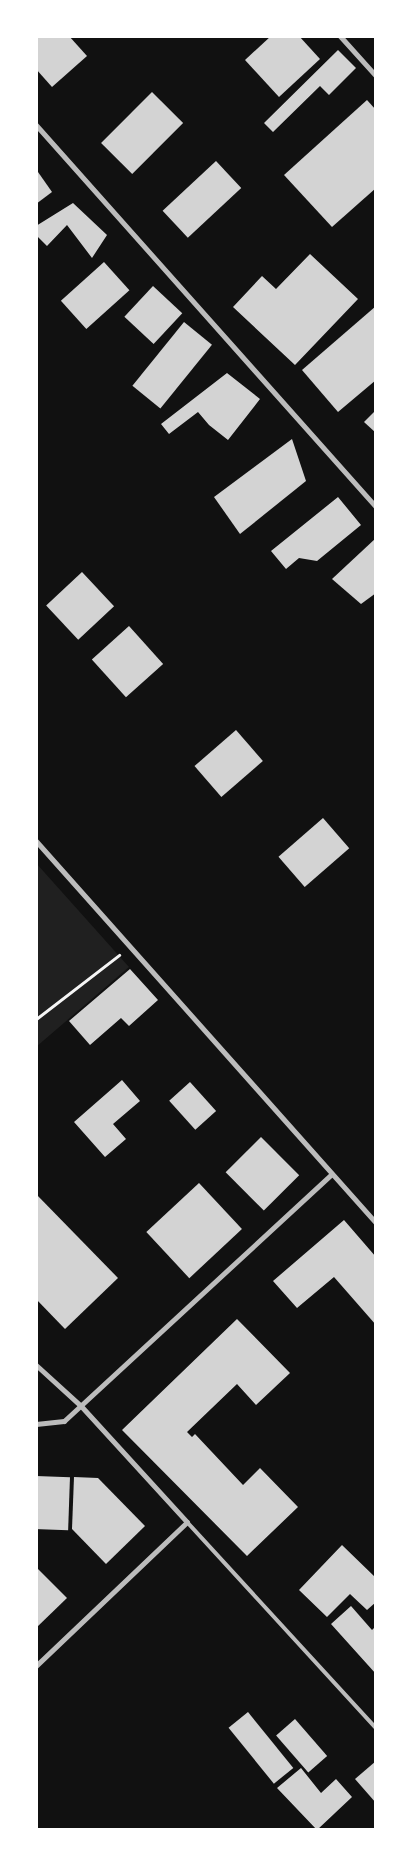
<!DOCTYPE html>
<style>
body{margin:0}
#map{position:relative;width:412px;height:1866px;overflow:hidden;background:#111;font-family:"Noto Sans",sans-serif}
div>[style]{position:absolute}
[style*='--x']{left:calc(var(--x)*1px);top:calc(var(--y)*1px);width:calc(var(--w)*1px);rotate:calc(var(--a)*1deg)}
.green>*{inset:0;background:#202020}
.building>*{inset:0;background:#d3d3d3;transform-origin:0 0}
.path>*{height:3px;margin:-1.5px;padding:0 1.5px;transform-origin:1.5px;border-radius:1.5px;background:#f5f5f5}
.service>*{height:4px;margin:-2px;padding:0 2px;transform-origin:2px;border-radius:2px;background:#bcbcbc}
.minor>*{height:5px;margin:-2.5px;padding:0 2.5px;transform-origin:2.5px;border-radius:2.5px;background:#bcbcbc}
span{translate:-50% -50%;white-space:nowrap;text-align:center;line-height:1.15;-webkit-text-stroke:4.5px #fff;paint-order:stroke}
.frame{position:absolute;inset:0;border:38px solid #fff;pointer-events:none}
</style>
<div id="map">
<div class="green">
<i style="clip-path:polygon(36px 863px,129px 967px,36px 1047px)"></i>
</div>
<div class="building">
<i style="clip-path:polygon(36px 36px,69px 36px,87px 56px,52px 87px,36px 69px)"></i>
<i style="clip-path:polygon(271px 36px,299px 36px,320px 59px,279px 97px,245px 60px)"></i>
<i style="clip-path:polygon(338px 50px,356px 68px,329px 95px,320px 86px,273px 132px,264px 123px)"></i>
<i style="left:152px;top:92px;width:44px;height:72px;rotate:45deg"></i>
<i style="clip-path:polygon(367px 100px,376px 110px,376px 188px,332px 227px,284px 175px)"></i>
<i style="left:216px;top:161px;width:37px;height:73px;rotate:47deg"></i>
<i style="clip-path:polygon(38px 172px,52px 192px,36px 204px,36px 173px)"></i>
<i style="clip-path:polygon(73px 203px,107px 235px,92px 258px,67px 225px,47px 246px,36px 235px,36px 226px)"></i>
<i style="clip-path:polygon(310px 254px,358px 299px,295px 365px,233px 307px,262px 276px,276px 289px)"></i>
<i style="left:104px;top:262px;width:38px;height:58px;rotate:48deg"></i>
<i style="left:153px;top:286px;width:40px;height:42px;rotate:43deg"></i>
<i style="clip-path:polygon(376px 306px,376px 380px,338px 412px,302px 370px)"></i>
<i style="left:184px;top:322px;width:36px;height:82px;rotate:39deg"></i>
<i style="clip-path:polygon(227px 373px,260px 399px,228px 440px,209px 425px,198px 412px,169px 434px,161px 424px)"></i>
<i style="clip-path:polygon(376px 410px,376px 433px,364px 422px)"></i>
<i style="clip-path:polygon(292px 439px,306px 481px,240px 534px,214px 497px)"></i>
<i style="clip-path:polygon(338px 497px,361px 525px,317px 561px,299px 558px,286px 569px,271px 551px)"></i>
<i style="clip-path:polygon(376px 538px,376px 593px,361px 604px,332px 579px)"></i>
<i style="left:82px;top:572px;width:47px;height:49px;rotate:47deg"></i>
<i style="left:129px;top:626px;width:51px;height:50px;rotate:48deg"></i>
<i style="left:236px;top:730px;width:41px;height:55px;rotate:49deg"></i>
<i style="left:323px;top:818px;width:40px;height:59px;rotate:49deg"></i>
<i style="clip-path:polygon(130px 969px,158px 1000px,129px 1026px,121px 1018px,90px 1045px,69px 1021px)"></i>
<i style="clip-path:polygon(122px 1080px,140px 1101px,113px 1124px,126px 1139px,105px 1157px,74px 1122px)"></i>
<i style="left:190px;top:1082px;width:39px;height:28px;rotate:48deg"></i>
<i style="left:261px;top:1137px;width:54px;height:50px;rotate:45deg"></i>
<i style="left:199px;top:1183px;width:63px;height:72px;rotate:47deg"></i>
<i style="clip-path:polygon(36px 1194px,118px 1278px,65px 1329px,36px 1299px)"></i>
<i style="clip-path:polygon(344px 1220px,376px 1257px,376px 1325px,334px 1277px,297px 1308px,273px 1281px)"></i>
<i style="clip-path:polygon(237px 1319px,290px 1373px,256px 1405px,237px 1384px,187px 1432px,192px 1437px,195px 1434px,243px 1485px,260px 1468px,298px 1507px,247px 1556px,122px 1430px)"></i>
<i style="left:36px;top:1476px;width:34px;height:53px;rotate:2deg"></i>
<i style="clip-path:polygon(74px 1477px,98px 1478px,145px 1526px,106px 1564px,72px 1529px)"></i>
<i style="clip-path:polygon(342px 1545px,376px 1578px,376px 1602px,367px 1610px,350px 1594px,327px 1617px,299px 1590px)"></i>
<i style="clip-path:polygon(36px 1567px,67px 1598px,36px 1628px)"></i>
<i style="clip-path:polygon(351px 1606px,372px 1630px,376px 1626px,376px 1674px,331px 1624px)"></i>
<i style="left:248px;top:1712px;width:72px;height:25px;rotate:51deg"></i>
<i style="left:295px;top:1719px;width:49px;height:25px;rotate:49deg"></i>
<i style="clip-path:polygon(376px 1761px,376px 1803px,355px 1779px)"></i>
<i style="clip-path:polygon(301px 1768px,321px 1793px,336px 1779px,352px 1797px,317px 1830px,277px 1788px)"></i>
</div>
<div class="path">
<i style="--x:36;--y:1019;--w:105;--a:-37.6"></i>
</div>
<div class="service">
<i style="--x:187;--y:1522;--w:280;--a:47.5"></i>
</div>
<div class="minor">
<i style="--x:340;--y:36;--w:54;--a:48"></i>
<i style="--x:36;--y:125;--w:511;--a:48.33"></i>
<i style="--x:36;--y:841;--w:511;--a:48.33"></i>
<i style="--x:36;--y:1365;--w:61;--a:42.3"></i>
<i style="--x:81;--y:1406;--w:157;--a:47.6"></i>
<i style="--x:187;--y:1522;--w:209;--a:136.4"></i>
<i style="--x:36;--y:1424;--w:28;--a:-6"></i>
<i style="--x:64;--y:1421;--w:364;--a:-42.7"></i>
</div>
<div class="frame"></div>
</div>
